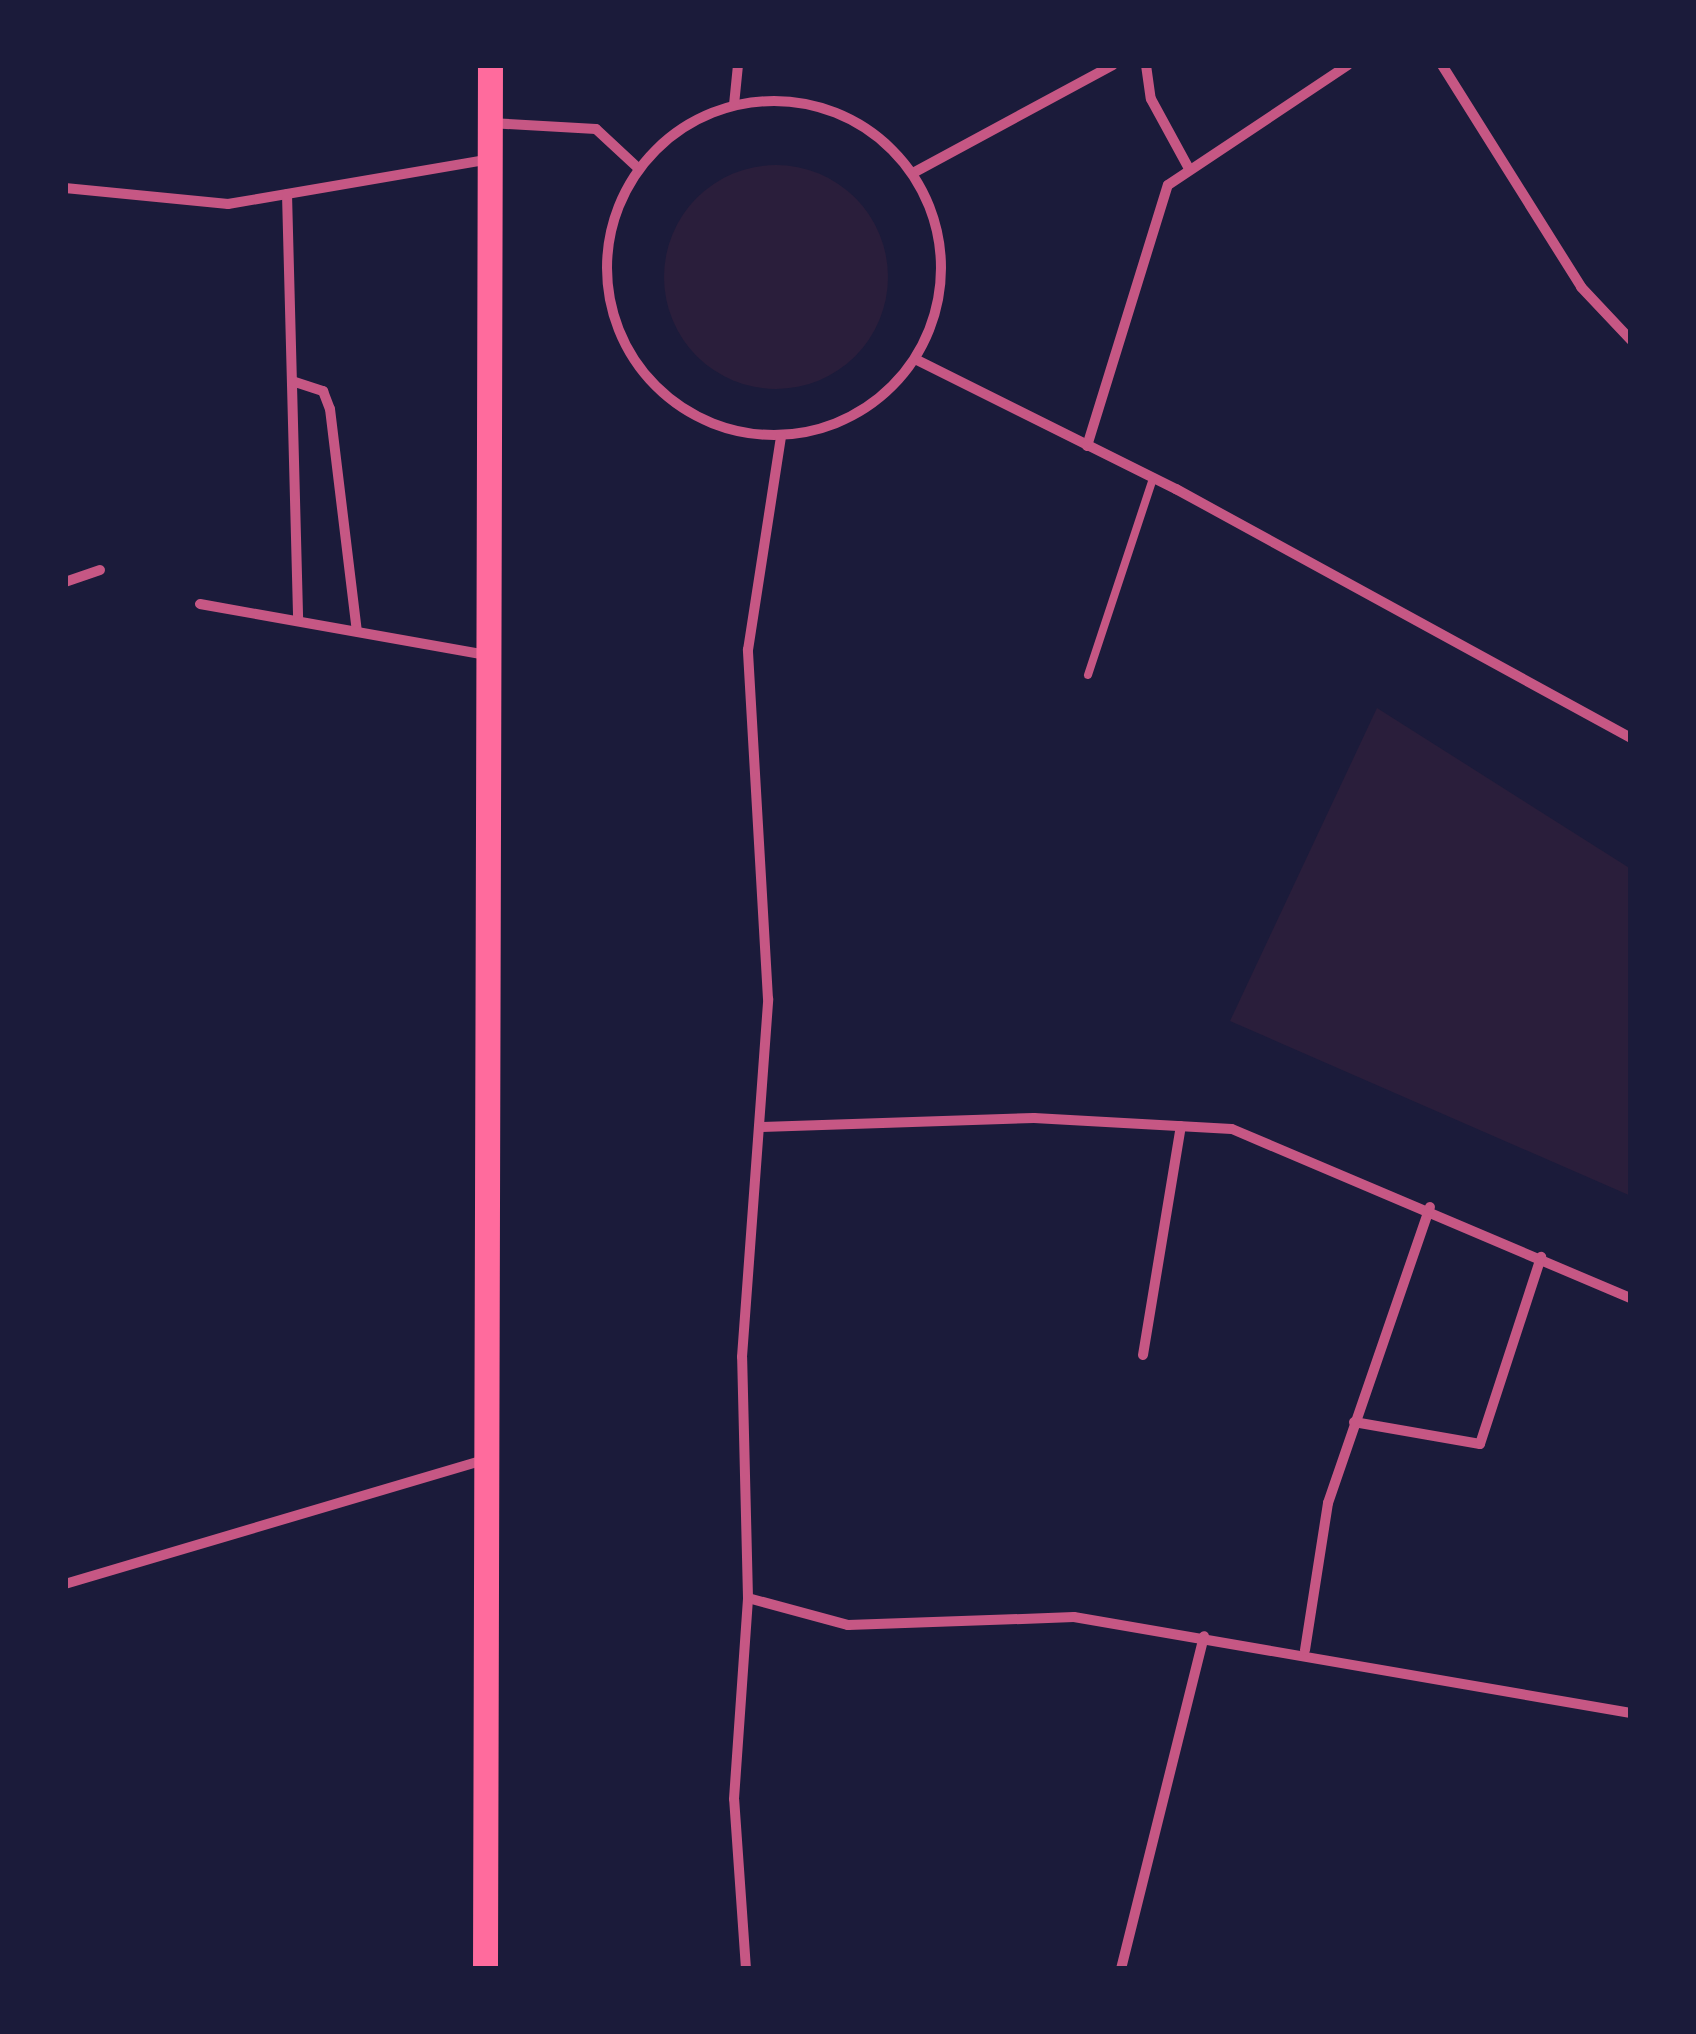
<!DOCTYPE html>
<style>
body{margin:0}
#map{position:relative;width:1696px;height:2034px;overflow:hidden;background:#1b1b3a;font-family:"Public Sans",sans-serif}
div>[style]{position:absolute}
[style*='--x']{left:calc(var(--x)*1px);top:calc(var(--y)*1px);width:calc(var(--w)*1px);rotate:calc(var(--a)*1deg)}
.green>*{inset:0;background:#2a1e3b}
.round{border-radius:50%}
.service>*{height:8px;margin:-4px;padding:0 4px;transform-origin:4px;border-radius:4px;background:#c65784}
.minor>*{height:10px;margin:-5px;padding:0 5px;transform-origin:5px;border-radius:5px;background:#c65784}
.minor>.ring{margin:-5px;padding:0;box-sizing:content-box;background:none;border:10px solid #c65784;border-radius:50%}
.primary>*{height:25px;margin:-12.5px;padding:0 12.5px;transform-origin:12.5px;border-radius:12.5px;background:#ff6b9d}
span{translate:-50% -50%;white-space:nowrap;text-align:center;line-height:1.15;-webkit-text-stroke:8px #1b1b3a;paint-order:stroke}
.frame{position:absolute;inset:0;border:68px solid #1b1b3a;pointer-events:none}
</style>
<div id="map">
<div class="green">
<i class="round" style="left:664px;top:165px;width:224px;height:224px"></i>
<i style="clip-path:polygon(1377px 708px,1631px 869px,1631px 1196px,1230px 1021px)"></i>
</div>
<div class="service">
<i style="--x:1088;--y:675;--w:207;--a:-71.7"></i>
</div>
<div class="minor">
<i style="--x:1146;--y:65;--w:34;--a:82"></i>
<i style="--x:1151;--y:99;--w:77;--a:61.4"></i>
<i style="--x:1442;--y:65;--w:262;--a:57.9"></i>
<i style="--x:1581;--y:287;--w:73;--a:46.7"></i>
<i class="ring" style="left:607px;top:101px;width:324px;height:324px"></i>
<i style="--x:734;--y:105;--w:40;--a:-84.3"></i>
<i style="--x:490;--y:123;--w:106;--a:3.2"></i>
<i style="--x:596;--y:129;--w:59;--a:42.9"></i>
<i style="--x:913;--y:173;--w:227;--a:-28.4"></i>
<i style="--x:65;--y:188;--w:164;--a:5.6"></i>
<i style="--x:228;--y:204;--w:266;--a:-9.7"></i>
<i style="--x:287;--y:194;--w:427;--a:88.5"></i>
<i style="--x:915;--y:359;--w:292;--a:26.5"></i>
<i style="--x:1176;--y:489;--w:519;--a:28.69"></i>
<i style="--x:292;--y:381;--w:33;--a:18"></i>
<i style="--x:323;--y:391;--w:19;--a:69"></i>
<i style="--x:330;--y:409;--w:224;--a:83.1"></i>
<i style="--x:1087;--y:446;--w:273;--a:-72.8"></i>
<i style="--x:1168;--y:185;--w:216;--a:-33.7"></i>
<i style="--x:65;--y:582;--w:37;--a:-19"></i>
<i style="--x:200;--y:604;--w:291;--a:10.1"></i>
<i style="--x:759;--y:1127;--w:275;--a:-1.9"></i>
<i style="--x:1034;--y:1118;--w:198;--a:3.2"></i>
<i style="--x:1232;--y:1129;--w:433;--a:23"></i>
<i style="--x:1143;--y:1355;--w:232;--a:-80.6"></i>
<i style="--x:1354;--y:1422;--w:128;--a:9.9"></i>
<i style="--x:1480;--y:1444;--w:197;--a:-71.9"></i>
<i style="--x:65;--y:1584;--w:436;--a:-16.5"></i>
<i style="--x:748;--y:1598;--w:104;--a:15.1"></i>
<i style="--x:848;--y:1625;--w:226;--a:-2"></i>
<i style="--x:1074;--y:1617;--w:565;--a:9.78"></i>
<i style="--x:1305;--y:1650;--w:149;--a:-81.1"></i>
<i style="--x:1328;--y:1503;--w:313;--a:-71"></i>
<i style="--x:746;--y:1969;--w:170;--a:-94"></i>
<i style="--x:734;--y:1799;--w:201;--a:-86"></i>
<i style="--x:748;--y:1598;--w:241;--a:-91.4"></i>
<i style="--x:742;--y:1357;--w:359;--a:-85.8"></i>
<i style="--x:768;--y:999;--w:350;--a:-93.3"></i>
<i style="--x:748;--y:650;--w:217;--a:-81.2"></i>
<i style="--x:1121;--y:1969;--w:343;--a:-76"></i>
</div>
<div class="primary">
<i style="--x:485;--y:1969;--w:1904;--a:-89.85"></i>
</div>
<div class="frame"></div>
</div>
